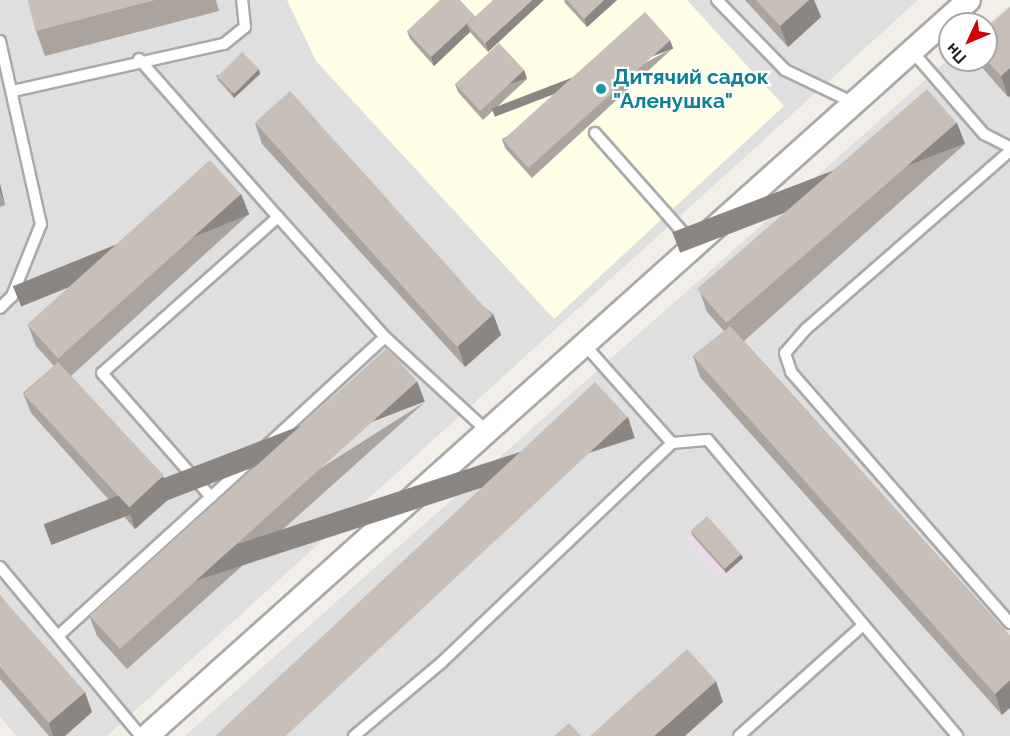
<!DOCTYPE html>
<meta charset="utf-8">
<style>
body{margin:0}
#map{position:relative;width:1010px;height:736px;overflow:hidden;background:#f2efe9;font-family:Raleway,sans-serif}
div>[style]{position:absolute}
[style*='--x']{left:calc(var(--x)*1px);top:calc(var(--y)*1px);width:calc(var(--w)*1px);rotate:calc(var(--a)*1deg)}
.residential>*{inset:0;background:#e0dfdf}
.industrial>*{inset:0;background:#ebdbe8;transform-origin:0 0}
.education>*{inset:0;background:#ffffe5}
.roads{filter:drop-shadow(2px 0 #a9a9a9) drop-shadow(-2px 0 #a9a9a9) drop-shadow(0 2px #a9a9a9) drop-shadow(0 -2px #a9a9a9)}
.lane>*{height:10px;margin:-5px;padding:0 5px;transform-origin:5px;border-radius:5px;background:#fff}
.street>*{height:22px;margin:-11px;padding:0 11px;transform-origin:11px;border-radius:11px;background:#fff}
.wall>*{inset:0;background:#aba49e}
.shaded-wall>*{inset:0;background:#8b8681;transform-origin:0 0}
.building>*{inset:0;background:#c7bfb8;transform-origin:0 0}
.dots>*{width:16px;height:16px;translate:-50% -50%;box-sizing:border-box;border:3px solid #fff;border-radius:50%}
span{translate:-50% -50%;white-space:nowrap;text-align:center;line-height:1.15;-webkit-text-stroke:4.5px #fff;paint-order:stroke}
.culture-label{font-size:21px;color:#0d838f;font-weight:700}
.left{translate:0 -50%;text-align:left}
.north{position:absolute;left:938px;top:12px;width:60px;height:60px;box-sizing:border-box;background:#fff;border:2px solid #a7a7a7;border-radius:50%;rotate:226deg;font-size:16px;font-weight:700;line-height:24px;text-align:center;color:#222}
.north::after{content:'';display:block;margin:auto;width:21px;height:27px;background:#d40000;clip-path:polygon(50% 0,100% 100%,50% 72%,0 100%)}
</style>
<div id="map">
<div class="residential">
<i style="clip-path:polygon(0 0,918px 0,107px 736px,17px 736px,0 717px)"></i>
<i style="clip-path:polygon(1010px 5px,1010px 736px,185px 736px,950px 58px,986px 60px,986px 26px)"></i>
</div>
<div class="industrial">
<i style="left:709px;top:516px;width:57px;height:34px;rotate:49deg"></i>
</div>
<div class="education">
<i style="clip-path:polygon(287px 0,687px 0,784px 106px,554px 319px,316px 61px)"></i>
</div>
<div class="roads">
<div class="lane">
<i style="--x:717;--y:0;--w:98;--a:45.8"></i>
<i style="--x:785;--y:70;--w:76;--a:25.6"></i>
<i style="--x:0;--y:41;--w:188;--a:77.4"></i>
<i style="--x:41;--y:224;--w:78;--a:111.9"></i>
<i style="--x:12;--y:296;--w:17;--a:135"></i>
<i style="--x:912;--y:51;--w:110;--a:49.1"></i>
<i style="--x:984;--y:134;--w:29;--a:27"></i>
<i style="--x:139;--y:59;--w:210;--a:48.7"></i>
<i style="--x:13;--y:91;--w:216;--a:-12.6"></i>
<i style="--x:224;--y:44;--w:27;--a:-39"></i>
<i style="--x:245;--y:27;--w:27;--a:-96"></i>
<i style="--x:595;--y:133;--w:149;--a:48.5"></i>
<i style="--x:1010;--y:151;--w:271;--a:138.9"></i>
<i style="--x:806;--y:329;--w:32;--a:131"></i>
<i style="--x:785;--y:353;--w:20;--a:72"></i>
<i style="--x:791;--y:372;--w:333;--a:48.9"></i>
<i style="--x:385;--y:337;--w:139;--a:42.7"></i>
<i style="--x:584;--y:344;--w:132;--a:48.4"></i>
<i style="--x:672;--y:443;--w:36;--a:-5"></i>
<i style="--x:708;--y:440;--w:387;--a:49.9"></i>
<i style="--x:0;--y:567;--w:220;--a:50.2"></i>
<i style="--x:58;--y:636;--w:207;--a:-42.3"></i>
<i style="--x:211;--y:497;--w:236;--a:-42.6"></i>
<i style="--x:385;--y:337;--w:161;--a:-131.7"></i>
<i style="--x:278;--y:217;--w:235;--a:138.4"></i>
<i style="--x:102;--y:373;--w:165;--a:48.7"></i>
<i style="--x:354;--y:736;--w:114;--a:-40"></i>
<i style="--x:441;--y:663;--w:319;--a:-43.6"></i>
<i style="--x:739;--y:736;--w:166;--a:-41.8"></i>
</div>
<div class="street">
<i style="--x:147;--y:736;--w:1103;--a:-41.84"></i>
</div>
</div>
<div class="wall">
<i style="clip-path:polygon(28px 0,216px 0,219px 11px,45px 56px,36px 31px)"></i>
<i style="clip-path:polygon(564px 0,617px 0,587px 27px,565px 3px)"></i>
<i style="clip-path:polygon(745px 0,814px 0,821px 17px,788px 47px)"></i>
<i style="clip-path:polygon(1010px 7px,1010px 96px,1008px 97px,978px 63px,977px 60px,986px 60px)"></i>
<i style="clip-path:polygon(475px 16px,488px 52px,470px 32px,434px 66px,410px 39px,407px 31px)"></i>
<i style="clip-path:polygon(673px 48px,532px 178px,505px 148px,502px 139px)"></i>
<i style="clip-path:polygon(524px 70px,527px 79px,483px 120px,458px 92px,455px 84px)"></i>
<i style="clip-path:polygon(260px 74px,234px 98px,218px 80px,216px 75px)"></i>
<i style="clip-path:polygon(255px 123px,493px 314px,501px 335px,465px 367px,262px 144px)"></i>
<i style="clip-path:polygon(957px 123px,965px 144px,744px 341px,1010px 636px,1002px 715px,700px 377px,693px 356px,724px 331px,707px 312px,700px 292px)"></i>
<i style="clip-path:polygon(0 184px,5px 205px,0 207px)"></i>
<i style="clip-path:polygon(241px 194px,249px 214px,71px 376px,171px 497px,135px 529px,31px 413px,23px 393px,54px 366px,36px 346px,28px 325px)"></i>
<i style="clip-path:polygon(425px 402px,127px 669px,97px 636px,89px 615px)"></i>
<i style="clip-path:polygon(691px 531px,743px 558px,726px 573px,692px 535px)"></i>
<i style="clip-path:polygon(0 595px,92px 712px,65px 736px,49px 736px,0 679px)"></i>
</div>
<div class="shaded-wall">
<i style="clip-path:polygon(532px 0,544px 0,488px 52px,485px 43px)"></i>
<i style="clip-path:polygon(604px 0,617px 0,587px 27px,584px 19px)"></i>
<i style="clip-path:polygon(809px 0,814px 0,821px 17px,788px 47px,780px 26px)"></i>
<i style="clip-path:polygon(467px 24px,470px 32px,434px 66px,431px 57px)"></i>
<i style="left:670px;top:40px;width:9px;height:191px;rotate:69deg"></i>
<i style="clip-path:polygon(1010px 68px,1010px 96px,1008px 97px,1001px 76px)"></i>
<i style="clip-path:polygon(259px 69px,260px 74px,234px 98px,232px 93px)"></i>
<i style="left:524px;top:70px;width:9px;height:60px;rotate:72deg"></i>
<i style="left:957px;top:123px;width:22px;height:305px;rotate:69deg"></i>
<i style="clip-path:polygon(0 184px,5px 205px,0 190px)"></i>
<i style="left:241px;top:194px;width:22px;height:246px;rotate:68deg"></i>
<i style="clip-path:polygon(493px 314px,501px 335px,465px 367px,458px 346px)"></i>
<i style="left:417px;top:381px;width:22px;height:400px;rotate:69deg"></i>
<i style="left:628px;top:417px;width:22px;height:478px;rotate:72deg"></i>
<i style="clip-path:polygon(163px 476px,171px 497px,135px 529px,128px 508px)"></i>
<i style="clip-path:polygon(741px 554px,743px 558px,726px 573px,725px 569px)"></i>
<i style="clip-path:polygon(1010px 680px,1010px 708px,1002px 715px,995px 694px)"></i>
<i style="clip-path:polygon(716px 681px,723px 702px,685px 736px,654px 736px)"></i>
<i style="clip-path:polygon(85px 692px,92px 712px,65px 736px,53px 736px,49px 723px)"></i>
</div>
<div class="building">
<i style="clip-path:polygon(28px 0,155px 0,36px 31px)"></i>
<i style="clip-path:polygon(440px 0,460px 0,475px 16px,431px 57px,407px 31px)"></i>
<i style="clip-path:polygon(493px 0,532px 0,485px 43px,467px 24px)"></i>
<i style="clip-path:polygon(567px 0,604px 0,584px 19px)"></i>
<i style="clip-path:polygon(756px 0,809px 0,780px 26px)"></i>
<i style="clip-path:polygon(1010px 7px,1010px 68px,1001px 76px,986px 60px,986px 28px)"></i>
<i style="left:645px;top:12px;width:38px;height:191px;rotate:48deg"></i>
<i style="left:499px;top:43px;width:37px;height:60px;rotate:47deg"></i>
<i style="left:242px;top:52px;width:24px;height:35px;rotate:45deg"></i>
<i style="left:927px;top:89px;width:45px;height:305px;rotate:49deg"></i>
<i style="left:290px;top:91px;width:302px;height:47px;rotate:48deg"></i>
<i style="left:210px;top:160px;width:46px;height:246px;rotate:48deg"></i>
<i style="clip-path:polygon(730px 326px,1010px 636px,1010px 680px,995px 694px,693px 356px)"></i>
<i style="left:387px;top:348px;width:45px;height:400px;rotate:48deg"></i>
<i style="left:58px;top:362px;width:155px;height:47px;rotate:47deg"></i>
<i style="left:595px;top:382px;width:48px;height:531px;rotate:47deg"></i>
<i style="left:707px;top:516px;width:51px;height:22px;rotate:48deg"></i>
<i style="clip-path:polygon(0 595px,85px 692px,49px 723px,0 667px)"></i>
<i style="clip-path:polygon(687px 649px,716px 681px,654px 736px,590px 736px)"></i>
<i style="clip-path:polygon(569px 723px,581px 736px,554px 736px)"></i>
</div>
<div class="dots">
<i style="left:601px;top:89px;background:#0f9aa8"></i>
</div>
<div class="culture-label">
<span class="left" style="left:613px;top:89px">Дитячий садок<br>"Аленушка"</span>
</div>
<div class="north">Пн</div>
</div>
